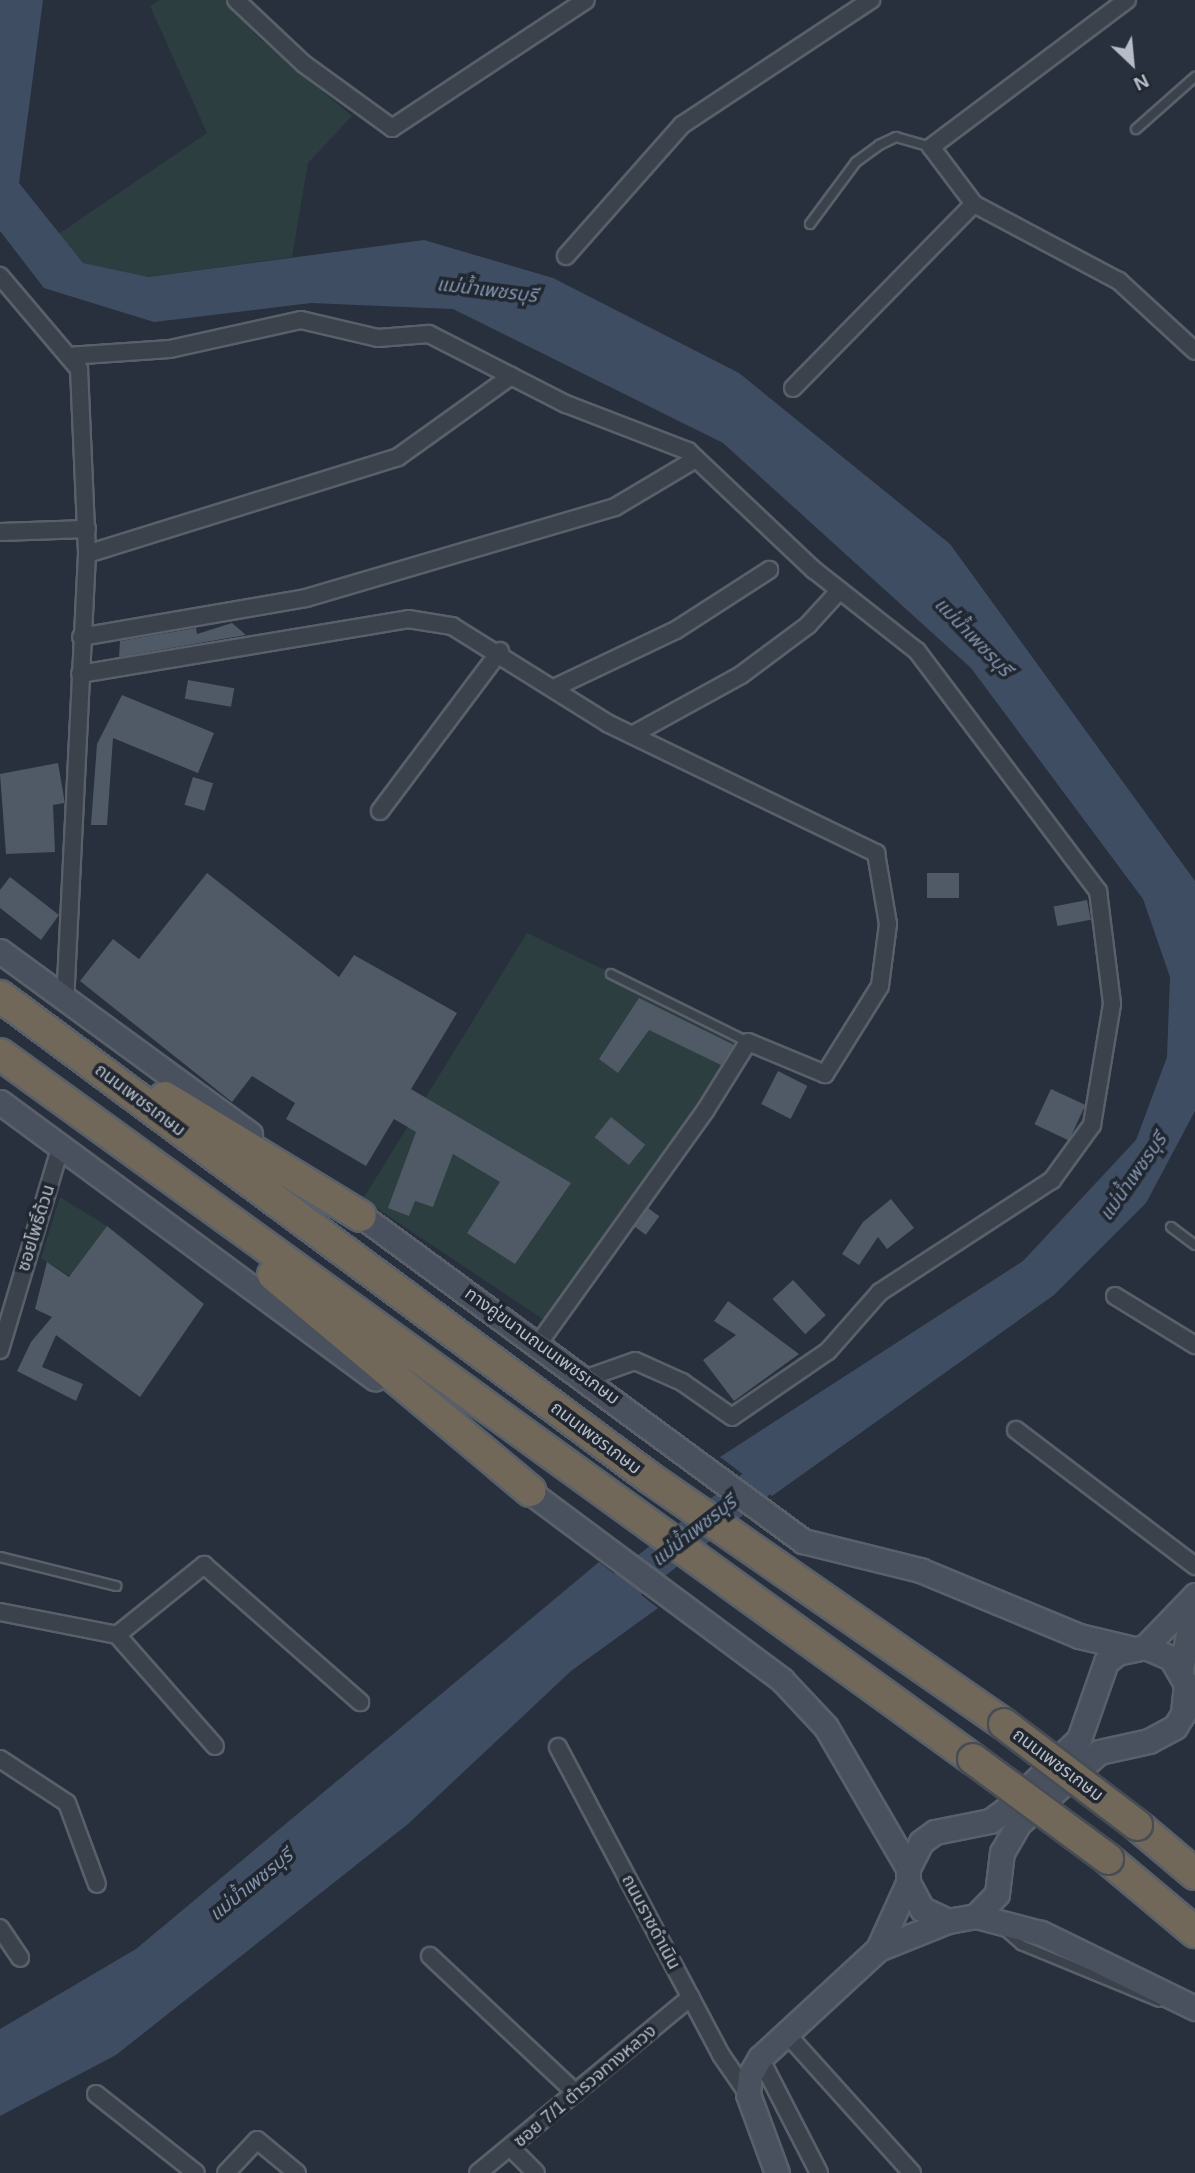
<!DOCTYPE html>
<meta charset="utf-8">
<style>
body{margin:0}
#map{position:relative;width:1195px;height:2173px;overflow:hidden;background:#27303c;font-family:Helvetica,"Noto Sans Thai",sans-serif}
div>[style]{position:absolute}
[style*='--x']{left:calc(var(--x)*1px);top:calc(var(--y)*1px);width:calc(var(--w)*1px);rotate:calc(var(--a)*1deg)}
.green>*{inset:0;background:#2c3e3f}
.water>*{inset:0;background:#3f4d63}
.river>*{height:33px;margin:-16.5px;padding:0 16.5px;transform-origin:16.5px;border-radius:16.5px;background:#3f4d63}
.building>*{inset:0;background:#505a67;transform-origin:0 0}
.roads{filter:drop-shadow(2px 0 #59606a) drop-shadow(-2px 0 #59606a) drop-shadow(0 2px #59606a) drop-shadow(0 -2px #59606a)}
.lane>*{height:8px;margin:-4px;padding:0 4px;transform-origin:4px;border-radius:4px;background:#3b424c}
.street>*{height:16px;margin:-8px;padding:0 8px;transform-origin:8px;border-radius:8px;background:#3b424c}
.secondary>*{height:23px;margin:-11.5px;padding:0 11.5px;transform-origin:11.5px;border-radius:11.5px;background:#49515f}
.highway>*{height:30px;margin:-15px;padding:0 15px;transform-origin:15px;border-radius:15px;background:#716859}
.bridges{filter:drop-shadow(2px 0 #464d57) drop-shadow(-2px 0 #464d57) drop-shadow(0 2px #464d57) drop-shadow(0 -2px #464d57)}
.highway-bridge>*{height:30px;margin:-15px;padding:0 15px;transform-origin:15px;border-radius:15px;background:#716859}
span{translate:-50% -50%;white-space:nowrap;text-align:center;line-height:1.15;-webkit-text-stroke:7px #202731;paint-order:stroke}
.street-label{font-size:18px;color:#b7bdc7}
.water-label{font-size:19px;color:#8293ab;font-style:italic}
.north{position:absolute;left:1097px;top:28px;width:70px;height:70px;-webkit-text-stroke:5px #202731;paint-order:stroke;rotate:154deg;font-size:19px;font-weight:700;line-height:28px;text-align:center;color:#b7bdc7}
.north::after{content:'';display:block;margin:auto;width:24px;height:32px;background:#b7bdc7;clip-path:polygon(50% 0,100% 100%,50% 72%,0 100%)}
</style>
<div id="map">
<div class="green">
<i style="clip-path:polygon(160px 0,225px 0,259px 38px,352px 116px,308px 163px,292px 257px,149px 277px,83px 263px,57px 235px,207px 133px,150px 6px)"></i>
<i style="clip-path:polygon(527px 933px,759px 1043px,556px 1328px,363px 1199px)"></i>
<i style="clip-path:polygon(60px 1197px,107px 1226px,70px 1276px,41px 1258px)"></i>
</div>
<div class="water">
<i style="clip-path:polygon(0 0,43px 0,19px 183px,83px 263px,149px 277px,424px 240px,553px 278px,739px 373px,950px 544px,1195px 881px,1195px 1111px,1146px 1203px,1054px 1295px,772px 1496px,720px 1457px,1023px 1261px,1136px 1140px,1167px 1057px,1170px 977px,1143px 899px,971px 668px,723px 443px,453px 309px,311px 303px,154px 322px,44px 288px,0 231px)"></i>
<i style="clip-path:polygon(599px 1562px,658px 1608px,571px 1671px,408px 1824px,116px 2055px,0 2116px,0 2029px,136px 1949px)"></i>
</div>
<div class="river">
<i style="--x:592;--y:1611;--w:251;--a:-37.9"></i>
</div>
<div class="building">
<i style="clip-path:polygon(232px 623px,246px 635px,119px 657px,120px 641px,196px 628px,197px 634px)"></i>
<i style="left:188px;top:680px;width:47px;height:19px;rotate:10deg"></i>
<i style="clip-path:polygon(122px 695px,214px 733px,198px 773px,113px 738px,107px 825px,91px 825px,97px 744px)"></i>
<i style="clip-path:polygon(58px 763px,64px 798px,64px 803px,53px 805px,55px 852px,6px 854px,0 774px)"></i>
<i style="left:193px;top:777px;width:21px;height:29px;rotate:17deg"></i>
<i style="clip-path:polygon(207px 873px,339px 977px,354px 955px,457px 1013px,411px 1089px,571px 1183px,515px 1264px,467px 1233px,500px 1182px,453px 1154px,433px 1207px,415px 1201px,409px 1216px,388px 1208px,416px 1132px,394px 1119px,366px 1166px,286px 1119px,295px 1103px,252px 1076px,232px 1102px,80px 981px,113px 939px,139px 959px)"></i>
<i style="left:959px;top:873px;width:25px;height:32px;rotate:90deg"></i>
<i style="clip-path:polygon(10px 877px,59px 915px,41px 940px,0 908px,0 890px)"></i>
<i style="left:1087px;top:900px;width:20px;height:34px;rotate:79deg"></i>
<i style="clip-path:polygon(639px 998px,734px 1045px,721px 1065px,649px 1030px,618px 1073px,599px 1059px)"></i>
<i style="left:778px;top:1071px;width:33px;height:37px;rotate:27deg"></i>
<i style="left:1051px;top:1089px;width:38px;height:39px;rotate:25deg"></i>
<i style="left:611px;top:1117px;width:44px;height:26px;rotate:39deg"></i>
<i style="clip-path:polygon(891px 1199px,914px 1228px,887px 1249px,878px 1237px,859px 1265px,842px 1254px,863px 1222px)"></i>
<i style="left:648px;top:1208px;width:14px;height:23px;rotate:36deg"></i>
<i style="clip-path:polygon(107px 1226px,204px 1304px,140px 1397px,56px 1335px,42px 1367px,83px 1384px,76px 1401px,17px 1371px,31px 1342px,52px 1317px,35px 1309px,47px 1262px,69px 1277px)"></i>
<i style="left:793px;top:1280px;width:48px;height:28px;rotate:47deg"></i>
<i style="clip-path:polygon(728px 1301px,799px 1354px,734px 1401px,703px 1360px,736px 1335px,714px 1321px)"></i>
</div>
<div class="roads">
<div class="lane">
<i style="--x:1136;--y:129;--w:79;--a:-41.4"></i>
<i style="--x:810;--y:224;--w:77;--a:-53.4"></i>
<i style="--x:856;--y:162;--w:29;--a:-36"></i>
<i style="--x:879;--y:145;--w:19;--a:-25"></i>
<i style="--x:896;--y:137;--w:36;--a:16"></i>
<i style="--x:611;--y:974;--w:153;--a:26.4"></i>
<i style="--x:1171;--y:1227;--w:30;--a:37"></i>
<i style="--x:0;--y:1557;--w:120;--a:14"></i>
<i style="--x:1006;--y:1932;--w:20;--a:41"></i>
<i style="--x:1021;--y:1945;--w:149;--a:22.4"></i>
</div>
<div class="street">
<i style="--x:236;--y:0;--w:93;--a:43.3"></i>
<i style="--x:304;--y:64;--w:109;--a:36"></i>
<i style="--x:392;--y:128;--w:232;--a:-33.4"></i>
<i style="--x:974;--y:204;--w:164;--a:28"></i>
<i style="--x:1119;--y:281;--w:103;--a:42.6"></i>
<i style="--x:566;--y:256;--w:175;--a:-48.5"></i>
<i style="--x:682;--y:125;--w:227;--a:-33.5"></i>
<i style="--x:0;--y:276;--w:122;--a:49.7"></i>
<i style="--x:79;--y:369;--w:185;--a:87.5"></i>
<i style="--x:87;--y:554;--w:446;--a:92.8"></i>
<i style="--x:68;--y:356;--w:102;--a:-3.9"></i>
<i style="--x:170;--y:349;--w:134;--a:-12.5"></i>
<i style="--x:301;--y:320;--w:79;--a:13.2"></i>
<i style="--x:378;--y:338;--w:51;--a:-4.5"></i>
<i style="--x:429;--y:334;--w:154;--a:27.1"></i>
<i style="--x:566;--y:404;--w:131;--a:21.1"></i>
<i style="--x:688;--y:451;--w:173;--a:43.4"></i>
<i style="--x:814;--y:570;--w:131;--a:38.2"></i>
<i style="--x:917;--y:651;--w:301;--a:53"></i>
<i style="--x:1098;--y:891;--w:114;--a:82.9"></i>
<i style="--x:1112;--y:1004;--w:123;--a:99.4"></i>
<i style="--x:1092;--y:1125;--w:68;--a:126"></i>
<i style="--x:1052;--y:1180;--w:205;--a:146.9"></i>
<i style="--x:880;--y:1292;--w:79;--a:131.4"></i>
<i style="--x:828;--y:1351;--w:116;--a:145.5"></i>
<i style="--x:732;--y:1417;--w:61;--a:-145"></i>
<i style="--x:682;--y:1382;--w:51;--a:-155.9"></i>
<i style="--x:635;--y:1361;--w:51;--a:160.5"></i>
<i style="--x:793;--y:388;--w:258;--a:-45.5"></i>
<i style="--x:974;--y:204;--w:71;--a:-127"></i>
<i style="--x:931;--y:147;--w:245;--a:-36.9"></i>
<i style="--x:0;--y:532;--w:87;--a:-2"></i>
<i style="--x:87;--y:554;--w:326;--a:-17.3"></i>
<i style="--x:398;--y:457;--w:139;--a:-35.6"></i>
<i style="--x:81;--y:637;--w:228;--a:-9.8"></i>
<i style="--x:306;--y:598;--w:322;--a:-16.4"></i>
<i style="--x:615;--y:507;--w:94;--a:-30.7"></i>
<i style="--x:80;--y:674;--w:333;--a:-9.5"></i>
<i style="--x:408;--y:619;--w:45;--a:9"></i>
<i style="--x:452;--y:626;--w:185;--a:32"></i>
<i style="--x:609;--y:724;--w:297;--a:25.8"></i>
<i style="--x:876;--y:853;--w:72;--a:80.4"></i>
<i style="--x:888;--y:924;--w:63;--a:97.4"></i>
<i style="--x:880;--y:986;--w:104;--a:122"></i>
<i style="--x:825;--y:1074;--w:83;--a:-157.4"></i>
<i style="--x:748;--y:1042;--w:81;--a:121.9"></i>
<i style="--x:705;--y:1111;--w:287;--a:125.6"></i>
<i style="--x:554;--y:688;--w:135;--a:-25.4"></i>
<i style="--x:676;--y:630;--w:111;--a:-32.8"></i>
<i style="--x:632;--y:735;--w:124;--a:-28.8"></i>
<i style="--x:741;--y:675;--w:84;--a:-36.7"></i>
<i style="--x:808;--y:625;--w:47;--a:-47.6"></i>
<i style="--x:380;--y:811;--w:200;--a:-53.1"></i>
<i style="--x:1115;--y:1296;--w:94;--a:31.5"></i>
<i style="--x:0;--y:1350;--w:213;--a:-73.4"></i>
<i style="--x:1016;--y:1430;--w:225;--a:37.2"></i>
<i style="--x:0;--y:1612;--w:119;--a:11.1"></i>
<i style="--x:117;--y:1635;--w:148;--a:48.6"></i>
<i style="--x:117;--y:1635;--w:112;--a:-38.8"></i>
<i style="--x:204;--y:1565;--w:208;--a:41.3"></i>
<i style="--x:558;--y:1747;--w:348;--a:62.1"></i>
<i style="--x:721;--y:2055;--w:47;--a:55.3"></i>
<i style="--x:0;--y:1759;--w:80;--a:33.3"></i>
<i style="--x:67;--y:1803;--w:86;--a:69.7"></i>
<i style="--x:0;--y:1928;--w:36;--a:56"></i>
<i style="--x:430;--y:1956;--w:200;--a:43.2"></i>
<i style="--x:785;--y:2032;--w:190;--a:48"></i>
<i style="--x:760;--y:2058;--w:129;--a:62.8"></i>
<i style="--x:96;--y:2094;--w:127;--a:38.3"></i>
<i style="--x:511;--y:2148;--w:35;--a:45"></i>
<i style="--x:226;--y:2173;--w:45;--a:-46.8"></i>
<i style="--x:257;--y:2140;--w:52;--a:39.5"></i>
<i style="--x:478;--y:2173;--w:276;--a:-39.6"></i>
</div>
<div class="secondary">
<i style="--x:0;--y:951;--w:310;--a:36.2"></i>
<i style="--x:0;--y:1102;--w:466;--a:36.4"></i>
<i style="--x:348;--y:1206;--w:565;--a:36.36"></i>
<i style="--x:803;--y:1541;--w:121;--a:13.9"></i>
<i style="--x:920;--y:1570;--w:172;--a:22.5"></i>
<i style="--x:1079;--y:1636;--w:52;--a:13.2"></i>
<i style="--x:518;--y:1483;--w:329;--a:36.7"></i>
<i style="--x:782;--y:1680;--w:64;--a:46.9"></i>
<i style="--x:826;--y:1727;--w:163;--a:59.8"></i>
<i style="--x:1145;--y:1647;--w:28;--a:23"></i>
<i style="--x:1171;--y:1658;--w:30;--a:60"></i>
<i style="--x:1186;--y:1684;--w:30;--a:96"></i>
<i style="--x:1183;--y:1714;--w:15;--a:122"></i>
<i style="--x:1175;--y:1727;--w:30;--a:152"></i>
<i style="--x:1149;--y:1741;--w:51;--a:167.6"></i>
<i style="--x:1099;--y:1752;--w:107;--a:138.4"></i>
<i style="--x:1019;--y:1823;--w:34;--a:120"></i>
<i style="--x:1002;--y:1852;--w:42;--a:96.8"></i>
<i style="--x:997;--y:1894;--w:30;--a:134"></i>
<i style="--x:976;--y:1916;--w:28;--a:170"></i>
<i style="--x:948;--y:1921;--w:29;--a:-155"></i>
<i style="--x:922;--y:1909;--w:30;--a:-118"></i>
<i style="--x:908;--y:1883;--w:15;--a:-90"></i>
<i style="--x:908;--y:1868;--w:29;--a:-63"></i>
<i style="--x:921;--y:1842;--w:17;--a:-36"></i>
<i style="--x:935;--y:1832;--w:56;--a:-11.3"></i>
<i style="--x:990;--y:1821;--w:17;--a:-36"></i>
<i style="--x:1004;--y:1811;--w:104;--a:-43.8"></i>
<i style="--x:1079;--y:1739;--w:82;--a:-70.7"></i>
<i style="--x:1106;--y:1662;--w:14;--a:-39"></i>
<i style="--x:1117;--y:1653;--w:29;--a:-12"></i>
<i style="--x:1145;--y:1647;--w:72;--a:-46.1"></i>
<i style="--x:1181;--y:1669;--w:69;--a:-78.4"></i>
<i style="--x:976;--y:1916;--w:67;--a:14.7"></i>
<i style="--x:1041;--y:1933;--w:171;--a:26"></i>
<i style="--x:878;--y:1949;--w:72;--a:-65.6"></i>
<i style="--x:777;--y:2173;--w:84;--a:-110.2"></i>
<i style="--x:748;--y:2094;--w:19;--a:-84"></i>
<i style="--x:750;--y:2075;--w:20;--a:-60"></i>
<i style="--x:760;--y:2058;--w:161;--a:-42.7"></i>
<i style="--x:878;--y:1949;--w:75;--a:-21.8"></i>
</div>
<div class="highway">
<i style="--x:0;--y:996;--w:809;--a:36.56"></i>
<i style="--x:650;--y:1478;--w:431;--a:34.8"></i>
<i style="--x:0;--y:1054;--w:1202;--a:35.93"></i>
<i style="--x:165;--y:1097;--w:229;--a:31.3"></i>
<i style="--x:273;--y:1275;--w:336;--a:40"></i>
<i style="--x:1137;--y:1825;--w:76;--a:40.2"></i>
<i style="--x:1108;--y:1859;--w:114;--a:40"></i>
</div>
</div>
<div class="bridges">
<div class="highway-bridge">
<i style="--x:1004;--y:1724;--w:167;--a:37.2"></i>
<i style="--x:973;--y:1759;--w:168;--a:36.5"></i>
</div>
</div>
<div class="street-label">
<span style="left:140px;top:1100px;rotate:37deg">ถนนเพชรเกษม</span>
<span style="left:36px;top:1228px;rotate:-73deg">ซอยโพธิ์ด้วน</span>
<span style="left:542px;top:1346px;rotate:36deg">ทางคู่ขนานถนนเพชรเกษม</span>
<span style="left:596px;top:1438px;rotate:37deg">ถนนเพชรเกษม</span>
<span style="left:1058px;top:1765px;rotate:37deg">ถนนเพชรเกษม</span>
<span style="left:651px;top:1922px;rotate:62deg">ถนนราชดำเนิน</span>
<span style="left:585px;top:2086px;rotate:-40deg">ซอย 7/1 ตำรวจทางหลวง</span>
</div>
<div class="water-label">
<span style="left:487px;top:290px;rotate:7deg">แม่น้ำเพชรบุรี</span>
<span style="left:973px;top:637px;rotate:46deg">แม่น้ำเพชรบุรี</span>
<span style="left:1133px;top:1177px;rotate:-55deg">แม่น้ำเพชรบุรี</span>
<span style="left:694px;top:1531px;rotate:-38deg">แม่น้ำเพชรบุรี</span>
<span style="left:251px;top:1885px;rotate:-39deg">แม่น้ำเพชรบุรี</span>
</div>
<div class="north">N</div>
</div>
